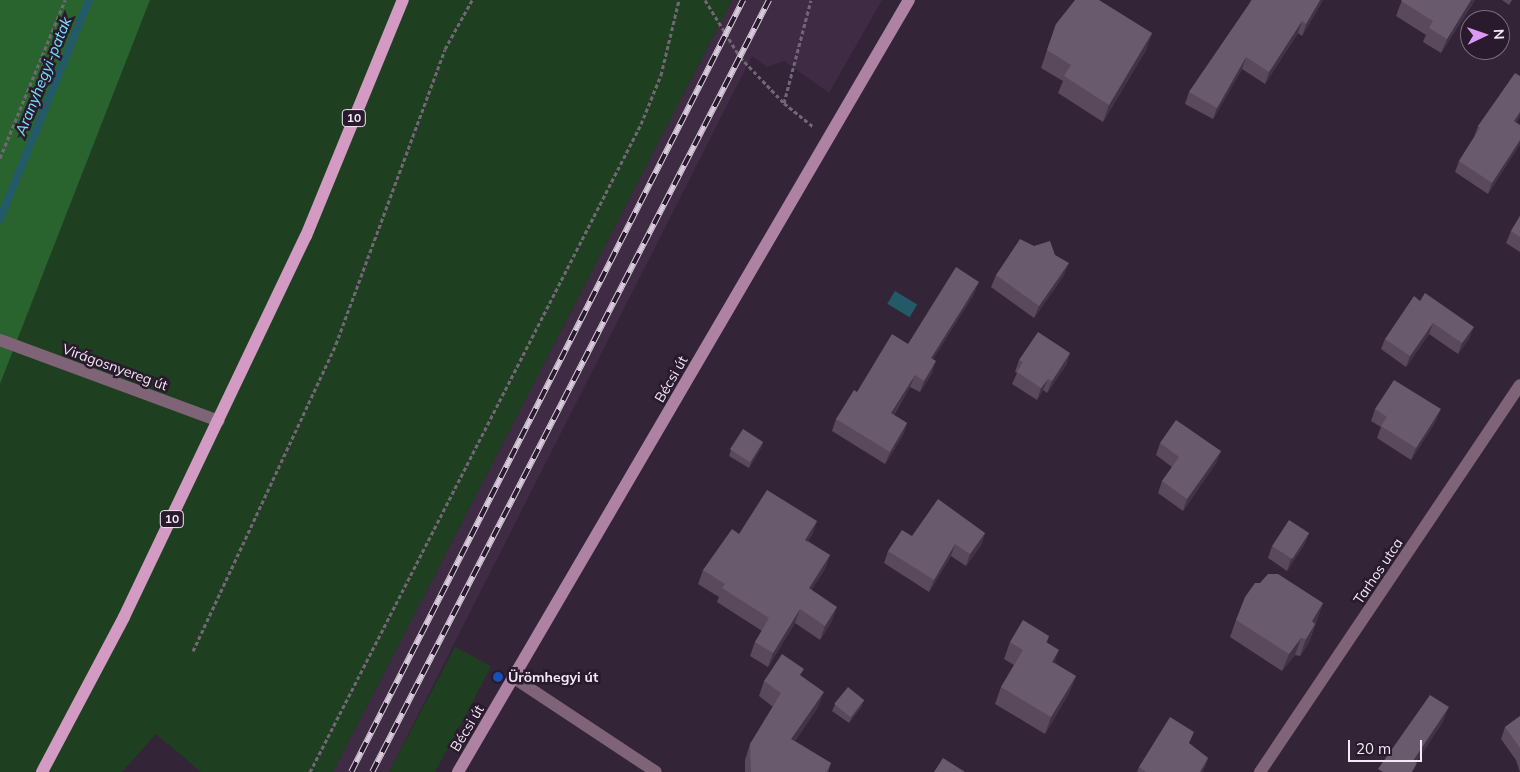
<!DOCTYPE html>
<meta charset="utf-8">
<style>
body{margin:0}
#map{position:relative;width:1520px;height:772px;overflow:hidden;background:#332437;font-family:Mulish,sans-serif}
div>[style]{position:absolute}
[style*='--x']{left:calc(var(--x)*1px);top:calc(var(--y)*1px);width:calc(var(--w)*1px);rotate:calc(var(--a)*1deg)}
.built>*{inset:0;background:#3f2c44}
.green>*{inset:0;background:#1e4020}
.forest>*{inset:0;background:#29632e}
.water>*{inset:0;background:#225b67;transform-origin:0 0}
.stream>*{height:8px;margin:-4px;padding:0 4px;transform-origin:4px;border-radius:4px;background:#225b67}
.path>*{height:3px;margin-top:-1.5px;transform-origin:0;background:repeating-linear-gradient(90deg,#736676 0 4px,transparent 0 6.5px)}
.street>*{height:12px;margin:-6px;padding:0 6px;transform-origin:6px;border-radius:6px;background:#7f6377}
.secondary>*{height:12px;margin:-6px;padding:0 6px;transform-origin:6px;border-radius:6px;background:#ae82a2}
.primary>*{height:12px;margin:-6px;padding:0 6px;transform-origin:6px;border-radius:6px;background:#d39ac4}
.rail>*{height:5.5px;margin-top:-2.75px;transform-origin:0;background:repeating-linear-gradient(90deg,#291a2d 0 11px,#d6cbd9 0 22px);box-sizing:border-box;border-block:1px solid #d6cbd9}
.wall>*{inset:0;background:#5a495d}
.shaded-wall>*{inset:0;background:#433347}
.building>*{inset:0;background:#6a5a6e;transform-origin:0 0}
.dots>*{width:14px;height:14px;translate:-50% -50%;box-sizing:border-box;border:2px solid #291a2d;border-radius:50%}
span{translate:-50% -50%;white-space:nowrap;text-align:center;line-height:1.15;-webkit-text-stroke:5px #291a2d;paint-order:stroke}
.shield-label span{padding:1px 4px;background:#291a2d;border:1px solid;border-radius:4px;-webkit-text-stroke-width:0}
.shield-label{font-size:12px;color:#f4eaf6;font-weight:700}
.street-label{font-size:14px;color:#f4eaf6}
.poi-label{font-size:14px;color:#f4eaf6;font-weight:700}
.left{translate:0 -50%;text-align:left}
.water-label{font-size:15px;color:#76e4fc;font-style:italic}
.north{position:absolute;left:1460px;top:10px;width:50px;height:50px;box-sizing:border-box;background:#291a2d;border:1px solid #7a6d7d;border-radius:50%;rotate:87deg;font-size:14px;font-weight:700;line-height:20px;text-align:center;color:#f4eaf6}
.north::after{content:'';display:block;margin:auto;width:18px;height:22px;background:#db99f5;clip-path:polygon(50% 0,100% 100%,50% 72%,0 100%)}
.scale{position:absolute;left:1348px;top:740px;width:74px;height:22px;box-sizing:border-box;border:2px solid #f4eaf6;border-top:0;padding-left:6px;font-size:15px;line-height:18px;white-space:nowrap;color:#f4eaf6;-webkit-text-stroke:4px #291a2d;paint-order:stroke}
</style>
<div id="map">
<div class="built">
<i style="clip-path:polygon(732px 0,882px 0,829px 93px,784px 61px,767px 67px,752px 56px,389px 772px,333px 772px)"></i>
</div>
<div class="green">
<i style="clip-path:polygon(150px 0,732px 0,333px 772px,201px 772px,156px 734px,122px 772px,0 772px,0 384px)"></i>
<i style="clip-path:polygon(455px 647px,491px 666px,467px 713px,435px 772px,389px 772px)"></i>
</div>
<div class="forest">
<i style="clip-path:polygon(0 0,150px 0,0 384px)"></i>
</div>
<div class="water">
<i style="left:895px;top:291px;width:26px;height:15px;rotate:31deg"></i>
</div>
<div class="stream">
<i style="--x:0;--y:219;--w:236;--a:-67.9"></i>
</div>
<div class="path">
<i style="--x:705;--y:0;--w:67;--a:58.4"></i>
<i style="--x:740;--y:57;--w:64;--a:46.3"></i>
<i style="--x:784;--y:103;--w:38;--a:39"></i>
<i style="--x:784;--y:103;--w:106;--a:-75.3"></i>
<i style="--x:0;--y:158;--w:171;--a:-67.6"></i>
<i style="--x:193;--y:651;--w:339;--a:-65"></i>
<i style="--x:336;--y:344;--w:314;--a:-69.7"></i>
<i style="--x:445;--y:49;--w:56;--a:-61.1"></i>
<i style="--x:310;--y:772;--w:728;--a:-62.94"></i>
<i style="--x:641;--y:124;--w:53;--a:-67.8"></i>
<i style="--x:661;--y:75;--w:77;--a:-76.5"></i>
</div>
<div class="street">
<i style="--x:0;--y:340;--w:233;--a:20.3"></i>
<i style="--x:514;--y:678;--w:170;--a:33.5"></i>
<i style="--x:1260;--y:772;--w:466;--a:-56.1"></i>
</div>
<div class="secondary">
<i style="--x:458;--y:772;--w:894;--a:-59.71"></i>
</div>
<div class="primary">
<i style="--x:42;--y:772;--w:175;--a:-62.1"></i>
<i style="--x:124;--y:617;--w:422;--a:-64.5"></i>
<i style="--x:306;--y:236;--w:255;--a:-67.7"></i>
</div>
<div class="rail">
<i style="--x:351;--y:772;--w:866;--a:-63.08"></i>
<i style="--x:372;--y:772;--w:868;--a:-62.79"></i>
</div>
<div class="wall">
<i style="clip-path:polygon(1251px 0,1323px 0,1302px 36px,1298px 33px,1265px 84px,1242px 69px,1213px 119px,1185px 104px,1189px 92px,1249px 4px)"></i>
<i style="clip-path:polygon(1402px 0,1475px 0,1441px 53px,1423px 42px,1426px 35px,1396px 16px)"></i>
<i style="clip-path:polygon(1502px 0,1512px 0,1509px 5px)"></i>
<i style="clip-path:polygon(1056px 24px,1152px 33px,1146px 50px,1103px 122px,1058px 93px,1063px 81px,1041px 68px)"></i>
<i style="clip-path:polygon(1520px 76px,1520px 116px,1516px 123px,1520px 125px,1520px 144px,1488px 194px,1455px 172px,1459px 161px,1474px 137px,1478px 126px)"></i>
<i style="clip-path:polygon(1520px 216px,1520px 252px,1506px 243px,1511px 231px)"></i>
<i style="clip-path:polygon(1034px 246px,1064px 275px,1034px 318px,991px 287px,996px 275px)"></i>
<i style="clip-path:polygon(974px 294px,933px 359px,932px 373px,920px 392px,910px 387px,894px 415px,907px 423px,903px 435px,885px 464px,832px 431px,836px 419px,908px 344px)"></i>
<i style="clip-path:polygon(1420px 301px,1470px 337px,1458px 354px,1429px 334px,1406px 367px,1381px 349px,1385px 339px)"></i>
<i style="clip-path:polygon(1070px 353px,1066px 365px,1047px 393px,1043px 390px,1037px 400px,1012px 384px,1017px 373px,1015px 372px,1019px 360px)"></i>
<i style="clip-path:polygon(1375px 409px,1436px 421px,1411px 460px,1377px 438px,1381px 427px,1371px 421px)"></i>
<i style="clip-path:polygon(763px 442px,761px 448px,749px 468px,729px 456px,731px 450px)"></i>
<i style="clip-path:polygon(1160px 443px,1221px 451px,1216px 463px,1183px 511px,1158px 493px,1162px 481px,1172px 467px,1156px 455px)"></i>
<i style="clip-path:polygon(817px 521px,812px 535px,808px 541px,830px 555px,825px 569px,811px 590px,832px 621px,820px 640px,795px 623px,768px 667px,750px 656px,755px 642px,762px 631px,717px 602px,719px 597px,698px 584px,703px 570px,739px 534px)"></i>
<i style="clip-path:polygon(985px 533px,981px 545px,966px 566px,951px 556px,929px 592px,884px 563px,888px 551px)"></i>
<i style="clip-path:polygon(1309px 533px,1304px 545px,1287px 571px,1268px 558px,1272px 546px)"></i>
<i style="clip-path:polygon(1323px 603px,1309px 642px,1300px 656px,1295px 655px,1282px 671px,1230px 637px,1236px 620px)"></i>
<i style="clip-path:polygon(1049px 636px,1047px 642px,1055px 663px,1076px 676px,1069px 693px,1045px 734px,995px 704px,1001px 687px,1014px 665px,1004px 659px,1010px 642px)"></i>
<i style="clip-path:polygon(801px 676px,818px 707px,795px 741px,831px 763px,828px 772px,745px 772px,745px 760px,750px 744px,773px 707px,759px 696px,764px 681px)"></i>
<i style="clip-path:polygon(835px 705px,862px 706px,849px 723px,832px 711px)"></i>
<i style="clip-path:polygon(1520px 716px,1520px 772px,1516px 760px,1501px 739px,1505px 727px)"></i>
<i style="clip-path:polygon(1190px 744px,1208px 758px,1203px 772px,1137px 772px,1139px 767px)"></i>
</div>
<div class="shaded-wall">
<i style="clip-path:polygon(1320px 0,1323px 0,1302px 36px,1306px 24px)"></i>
<i style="clip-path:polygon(1471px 0,1475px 0,1441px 53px,1447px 39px)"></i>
<i style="clip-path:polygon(1302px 21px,1298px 33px,1265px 84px,1269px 72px)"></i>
<i style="clip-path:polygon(1152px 33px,1146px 50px,1103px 122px,1109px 105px)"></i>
<i style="clip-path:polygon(1246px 57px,1242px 69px,1213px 119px,1217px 108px)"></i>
<i style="clip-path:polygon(1520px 112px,1520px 116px,1510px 132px,1514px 121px)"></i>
<i style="clip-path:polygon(1520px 140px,1520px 144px,1488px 194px,1492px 183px)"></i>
<i style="clip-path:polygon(1069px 263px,1064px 275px,1034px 318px,1039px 306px)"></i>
<i style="clip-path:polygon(979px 282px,974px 294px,926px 370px,931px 358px)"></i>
<i style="clip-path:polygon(1433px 323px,1429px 334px,1406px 367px,1410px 356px)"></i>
<i style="clip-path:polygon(1474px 327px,1470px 337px,1458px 354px,1462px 343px)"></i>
<i style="clip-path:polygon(1070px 353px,1066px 365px,1047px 393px,1052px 381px)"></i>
<i style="clip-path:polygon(936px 361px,932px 373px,920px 392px,924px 381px)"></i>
<i style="clip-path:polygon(915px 375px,910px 387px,887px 425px,891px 413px)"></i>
<i style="clip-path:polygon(1048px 379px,1043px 390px,1037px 400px,1041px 388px)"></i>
<i style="clip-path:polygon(1441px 409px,1436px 421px,1411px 460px,1416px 448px)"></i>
<i style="clip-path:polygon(907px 423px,903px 435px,885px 464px,890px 452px)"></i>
<i style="clip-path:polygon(763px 442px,761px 448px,749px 468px,751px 462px)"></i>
<i style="clip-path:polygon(1221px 451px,1216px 463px,1183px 511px,1187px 499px)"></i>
<i style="clip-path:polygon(817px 521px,812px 535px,800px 554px,805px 540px)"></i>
<i style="clip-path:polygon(985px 533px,981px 545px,966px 566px,970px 554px)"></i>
<i style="clip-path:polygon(1309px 533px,1304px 545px,1287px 571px,1291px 559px)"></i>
<i style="clip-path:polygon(955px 544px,951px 556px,929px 592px,934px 580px)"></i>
<i style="clip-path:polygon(830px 555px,825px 569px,804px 602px,809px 588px)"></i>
<i style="clip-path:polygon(1323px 603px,1317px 620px,1306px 638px,1312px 621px)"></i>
<i style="clip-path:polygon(837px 607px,832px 621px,820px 640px,825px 626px)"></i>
<i style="clip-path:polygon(800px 609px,795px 623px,768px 667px,773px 653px)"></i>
<i style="clip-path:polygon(1315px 624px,1309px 642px,1300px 656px,1306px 639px)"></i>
<i style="clip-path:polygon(1301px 638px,1295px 655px,1282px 671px,1289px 654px)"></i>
<i style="clip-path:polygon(1059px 650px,1053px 667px,1052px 662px)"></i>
<i style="clip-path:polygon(1076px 676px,1069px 693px,1045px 734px,1051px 717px)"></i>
<i style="clip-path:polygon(824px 692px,818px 707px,786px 754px,791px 739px)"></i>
<i style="clip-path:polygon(864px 700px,862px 706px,849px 723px,852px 717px)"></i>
<i style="clip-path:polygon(1449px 707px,1443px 722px,1410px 772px,1413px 761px)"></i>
<i style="clip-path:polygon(1208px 758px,1203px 772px,1200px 772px)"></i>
</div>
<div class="building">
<i style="clip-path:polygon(1075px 0,1099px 0,1152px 33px,1109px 105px,1064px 76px,1071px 65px,1047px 50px,1056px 24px)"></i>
<i style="clip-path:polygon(1252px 0,1320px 0,1306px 24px,1302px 21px,1269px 72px,1246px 57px,1217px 108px,1189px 92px)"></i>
<i style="clip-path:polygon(1402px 0,1471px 0,1447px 39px,1429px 28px,1433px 21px,1401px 1px)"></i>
<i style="clip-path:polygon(1515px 73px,1520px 76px,1520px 112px,1514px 121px,1520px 125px,1520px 140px,1492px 183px,1459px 161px,1480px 128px,1478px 126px)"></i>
<i style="clip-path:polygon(1520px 216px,1520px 237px,1511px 231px)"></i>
<i style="clip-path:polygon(1020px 239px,1034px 246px,1050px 241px,1055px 255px,1069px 263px,1039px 306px,996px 275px)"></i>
<i style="clip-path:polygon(956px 267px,979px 282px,931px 358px,936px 361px,924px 381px,915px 375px,891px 413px,907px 423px,890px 452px,836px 419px,854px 390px,857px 392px,892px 334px,908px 344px)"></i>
<i style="clip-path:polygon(1425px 293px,1474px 327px,1462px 343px,1433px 323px,1410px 356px,1385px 339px,1414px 296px,1420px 301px)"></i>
<i style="clip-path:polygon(1038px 332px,1070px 353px,1052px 381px,1048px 379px,1041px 388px,1017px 372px,1023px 362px,1019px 360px)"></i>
<i style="clip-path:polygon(1394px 380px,1441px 409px,1416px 448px,1381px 426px,1387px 417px,1375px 409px)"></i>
<i style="clip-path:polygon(1176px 420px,1221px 451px,1187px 499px,1162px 481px,1179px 457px,1160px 443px)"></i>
<i style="left:743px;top:429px;width:24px;height:24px;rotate:33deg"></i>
<i style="clip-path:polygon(767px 490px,817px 521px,805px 540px,830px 555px,809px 588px,837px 607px,825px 626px,800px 609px,773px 653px,755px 642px,769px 618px,722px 588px,725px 584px,703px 570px,732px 529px,739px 534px)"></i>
<i style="clip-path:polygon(938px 499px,985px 533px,970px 554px,955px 544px,934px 580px,888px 551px,902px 530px,912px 536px)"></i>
<i style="left:1289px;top:520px;width:24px;height:31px;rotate:33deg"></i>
<i style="clip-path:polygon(1268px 574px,1278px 574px,1323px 603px,1312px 621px,1315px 624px,1306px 639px,1301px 638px,1289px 654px,1236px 620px,1245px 597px,1255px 583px,1260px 583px)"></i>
<i style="clip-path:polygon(1023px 620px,1049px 636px,1046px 642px,1059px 650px,1052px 662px,1076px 676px,1051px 717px,1001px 687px,1023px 650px,1010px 642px)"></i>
<i style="clip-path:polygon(782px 654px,804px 669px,800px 675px,824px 692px,791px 739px,831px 763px,826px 772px,751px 772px,750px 744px,781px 693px,764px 681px)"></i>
<i style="left:848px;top:687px;width:21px;height:22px;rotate:39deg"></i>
<i style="clip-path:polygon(1430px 695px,1449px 707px,1413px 761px,1417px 763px,1412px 772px,1383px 772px,1378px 769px)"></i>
<i style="clip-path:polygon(1520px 716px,1520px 748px,1505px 727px)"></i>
<i style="clip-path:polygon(1170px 717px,1194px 732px,1189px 743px,1208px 758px,1200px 772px,1146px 772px,1139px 767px)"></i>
<i style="clip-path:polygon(943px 758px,965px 772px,934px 772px)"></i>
</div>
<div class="dots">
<i style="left:498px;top:677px;background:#1a4fb4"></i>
</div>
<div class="shield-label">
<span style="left:354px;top:118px">10</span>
<span style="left:172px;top:519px">10</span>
</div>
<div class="street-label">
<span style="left:115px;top:367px;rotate:20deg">Virágosnyereg út</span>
<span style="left:671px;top:379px;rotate:-60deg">Bécsi út</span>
<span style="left:1378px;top:571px;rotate:-56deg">Tarhos utca</span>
<span style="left:467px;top:728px;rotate:-59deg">Bécsi út</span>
</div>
<div class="poi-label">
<span class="left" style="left:508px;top:677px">Ürömhegyi út</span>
</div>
<div class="water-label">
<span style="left:43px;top:76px;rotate:-68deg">Aranyhegyi-patak</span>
</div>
<div class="north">N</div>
<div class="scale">20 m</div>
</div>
